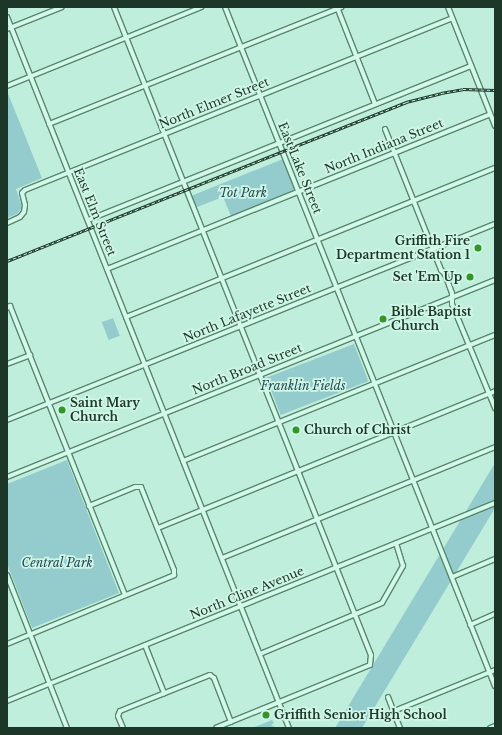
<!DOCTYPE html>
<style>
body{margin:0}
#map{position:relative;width:502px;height:735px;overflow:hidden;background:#c0eedc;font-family:"Libre Baskerville",serif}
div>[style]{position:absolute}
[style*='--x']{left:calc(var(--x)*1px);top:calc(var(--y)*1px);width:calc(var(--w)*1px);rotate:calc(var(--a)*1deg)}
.green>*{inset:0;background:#94cbcc;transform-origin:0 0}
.roads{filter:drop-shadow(1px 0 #58876d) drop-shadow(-1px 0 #58876d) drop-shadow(0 1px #58876d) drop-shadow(0 -1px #58876d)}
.minor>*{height:4px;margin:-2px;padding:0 2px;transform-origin:2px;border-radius:2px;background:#d3f9ea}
.rail>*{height:2.5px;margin-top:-1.25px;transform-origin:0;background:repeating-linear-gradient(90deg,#cff6e7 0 3px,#1c3727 0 6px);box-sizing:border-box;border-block:1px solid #1c3727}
.dots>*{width:11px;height:11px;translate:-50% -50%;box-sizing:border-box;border:2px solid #cff6e7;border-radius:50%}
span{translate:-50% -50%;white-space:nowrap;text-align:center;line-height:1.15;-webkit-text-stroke:3.5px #cff6e7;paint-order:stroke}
.street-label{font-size:12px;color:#1c3727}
.park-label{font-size:12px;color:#234b53;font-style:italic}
.poi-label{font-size:12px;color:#1c3727;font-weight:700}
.right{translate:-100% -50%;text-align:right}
.left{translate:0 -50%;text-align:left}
.frame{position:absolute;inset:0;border:8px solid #1c3727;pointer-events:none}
</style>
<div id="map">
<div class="green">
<i style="clip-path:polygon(7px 91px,42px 178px,16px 189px,21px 204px,21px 209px,17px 214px,7px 218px)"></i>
<i style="clip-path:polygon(283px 159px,296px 190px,231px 216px,223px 197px,197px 207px,191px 196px)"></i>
<i style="left:113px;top:318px;width:19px;height:12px;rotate:69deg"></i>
<i style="left:354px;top:344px;width:40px;height:94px;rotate:69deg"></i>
<i style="clip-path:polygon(67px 460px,119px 593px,32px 628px,7px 564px,7px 484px)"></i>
<i style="clip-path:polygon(495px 463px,495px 508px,362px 728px,335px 728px)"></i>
<i style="clip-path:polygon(272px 720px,274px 723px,271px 725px,277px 728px,252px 728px)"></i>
</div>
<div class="roads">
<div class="minor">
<i style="--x:114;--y:7;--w:697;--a:68.37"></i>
<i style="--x:371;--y:655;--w:10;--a:96"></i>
<i style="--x:370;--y:665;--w:166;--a:157.8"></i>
<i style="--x:225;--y:7;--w:731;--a:68.32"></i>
<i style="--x:337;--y:7;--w:104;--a:68.6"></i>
<i style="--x:448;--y:7;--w:128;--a:68.4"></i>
<i style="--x:7;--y:17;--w:765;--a:68.37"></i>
<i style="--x:7;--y:29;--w:59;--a:-21.8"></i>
<i style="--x:7;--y:86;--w:210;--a:-22.1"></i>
<i style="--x:49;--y:124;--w:315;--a:-21.8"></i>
<i style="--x:385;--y:129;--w:152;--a:68.3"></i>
<i style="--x:441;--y:270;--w:6;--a:45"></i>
<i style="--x:445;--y:274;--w:20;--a:70"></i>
<i style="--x:452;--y:293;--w:11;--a:90"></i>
<i style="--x:452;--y:304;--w:113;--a:67.5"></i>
<i style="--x:88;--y:220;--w:413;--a:-21.9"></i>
<i style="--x:7;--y:223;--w:14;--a:-25"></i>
<i style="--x:20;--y:217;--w:6;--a:-51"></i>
<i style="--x:24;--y:212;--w:7;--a:-82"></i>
<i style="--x:25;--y:205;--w:12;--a:-104"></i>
<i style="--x:22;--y:193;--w:4;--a:-45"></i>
<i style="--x:25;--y:190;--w:460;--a:-21.9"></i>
<i style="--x:107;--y:269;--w:413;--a:-22"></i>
<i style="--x:7;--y:308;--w:4;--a:-34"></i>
<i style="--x:10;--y:306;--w:311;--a:68.3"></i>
<i style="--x:126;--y:317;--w:398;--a:-22"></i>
<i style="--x:7;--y:364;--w:25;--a:-21"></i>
<i style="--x:7;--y:420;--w:526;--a:-21.88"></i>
<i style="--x:183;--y:461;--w:336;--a:-22"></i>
<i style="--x:7;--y:477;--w:526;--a:-21.98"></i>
<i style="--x:158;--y:528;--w:364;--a:-22.1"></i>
<i style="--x:222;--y:558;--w:295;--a:-22.1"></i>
<i style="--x:7;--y:575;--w:164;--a:68.6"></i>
<i style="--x:452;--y:577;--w:47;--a:-22.7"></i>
<i style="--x:470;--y:625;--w:27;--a:-24"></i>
<i style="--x:7;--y:644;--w:181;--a:-22.4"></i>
<i style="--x:174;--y:575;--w:5;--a:-90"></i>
<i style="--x:174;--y:570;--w:89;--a:-111.7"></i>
<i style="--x:141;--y:487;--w:6;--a:180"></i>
<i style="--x:135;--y:487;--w:50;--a:157.6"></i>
<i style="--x:145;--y:645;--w:52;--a:68.4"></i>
<i style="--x:260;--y:654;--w:132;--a:-22.7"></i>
<i style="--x:382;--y:603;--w:43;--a:-60.4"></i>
<i style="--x:403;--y:566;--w:24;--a:-107"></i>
<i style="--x:388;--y:697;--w:33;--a:69"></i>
<i style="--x:7;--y:701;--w:527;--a:-22.08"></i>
<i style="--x:394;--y:711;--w:109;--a:-22.1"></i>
<i style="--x:123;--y:728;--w:13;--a:-113"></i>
<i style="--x:118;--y:716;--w:5;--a:-68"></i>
<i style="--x:120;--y:711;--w:97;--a:-21.8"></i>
<i style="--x:210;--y:675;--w:5;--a:37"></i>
<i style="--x:214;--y:678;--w:47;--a:68.9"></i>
<i style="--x:490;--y:728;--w:5;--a:-22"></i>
</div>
</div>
<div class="rail">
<i style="--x:7;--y:261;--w:430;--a:-21.7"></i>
<i style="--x:406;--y:102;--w:36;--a:-14"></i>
<i style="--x:441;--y:93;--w:22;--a:-10"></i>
<i style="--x:463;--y:89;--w:32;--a:2"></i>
</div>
<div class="dots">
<i style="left:478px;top:248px;background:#329727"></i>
<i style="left:470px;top:277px;background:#329727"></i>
<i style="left:383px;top:319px;background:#329727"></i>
<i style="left:62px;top:410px;background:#329727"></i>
<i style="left:296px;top:430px;background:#329727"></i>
<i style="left:266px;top:715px;background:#329727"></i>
</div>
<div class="street-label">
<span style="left:214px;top:103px;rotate:-22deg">North Elmer Street</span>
<span style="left:384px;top:146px;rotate:-22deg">North Indiana Street</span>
<span style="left:300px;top:168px;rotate:68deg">East Lake Street</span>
<span style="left:95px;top:212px;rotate:68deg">East Elm Street</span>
<span style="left:247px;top:313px;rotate:-22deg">North Lafayette Street</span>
<span style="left:247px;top:369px;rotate:-22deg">North Broad Street</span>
<span style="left:247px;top:593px;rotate:-22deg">North Cline Avenue</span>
</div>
<div class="park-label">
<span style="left:243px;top:193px">Tot Park</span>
<span style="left:303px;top:386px">Franklin Fields</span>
<span style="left:57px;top:563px">Central Park</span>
</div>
<div class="poi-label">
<span class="right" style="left:470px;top:248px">Griffith Fire<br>Department Station 1</span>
<span class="right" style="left:462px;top:277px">Set 'Em Up</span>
<span class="left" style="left:391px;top:319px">Bible Baptist<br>Church</span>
<span class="left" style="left:70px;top:410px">Saint Mary<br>Church</span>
<span class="left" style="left:304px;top:430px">Church of Christ</span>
<span class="left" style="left:274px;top:715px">Griffith Senior High School</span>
</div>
<div class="frame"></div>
</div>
